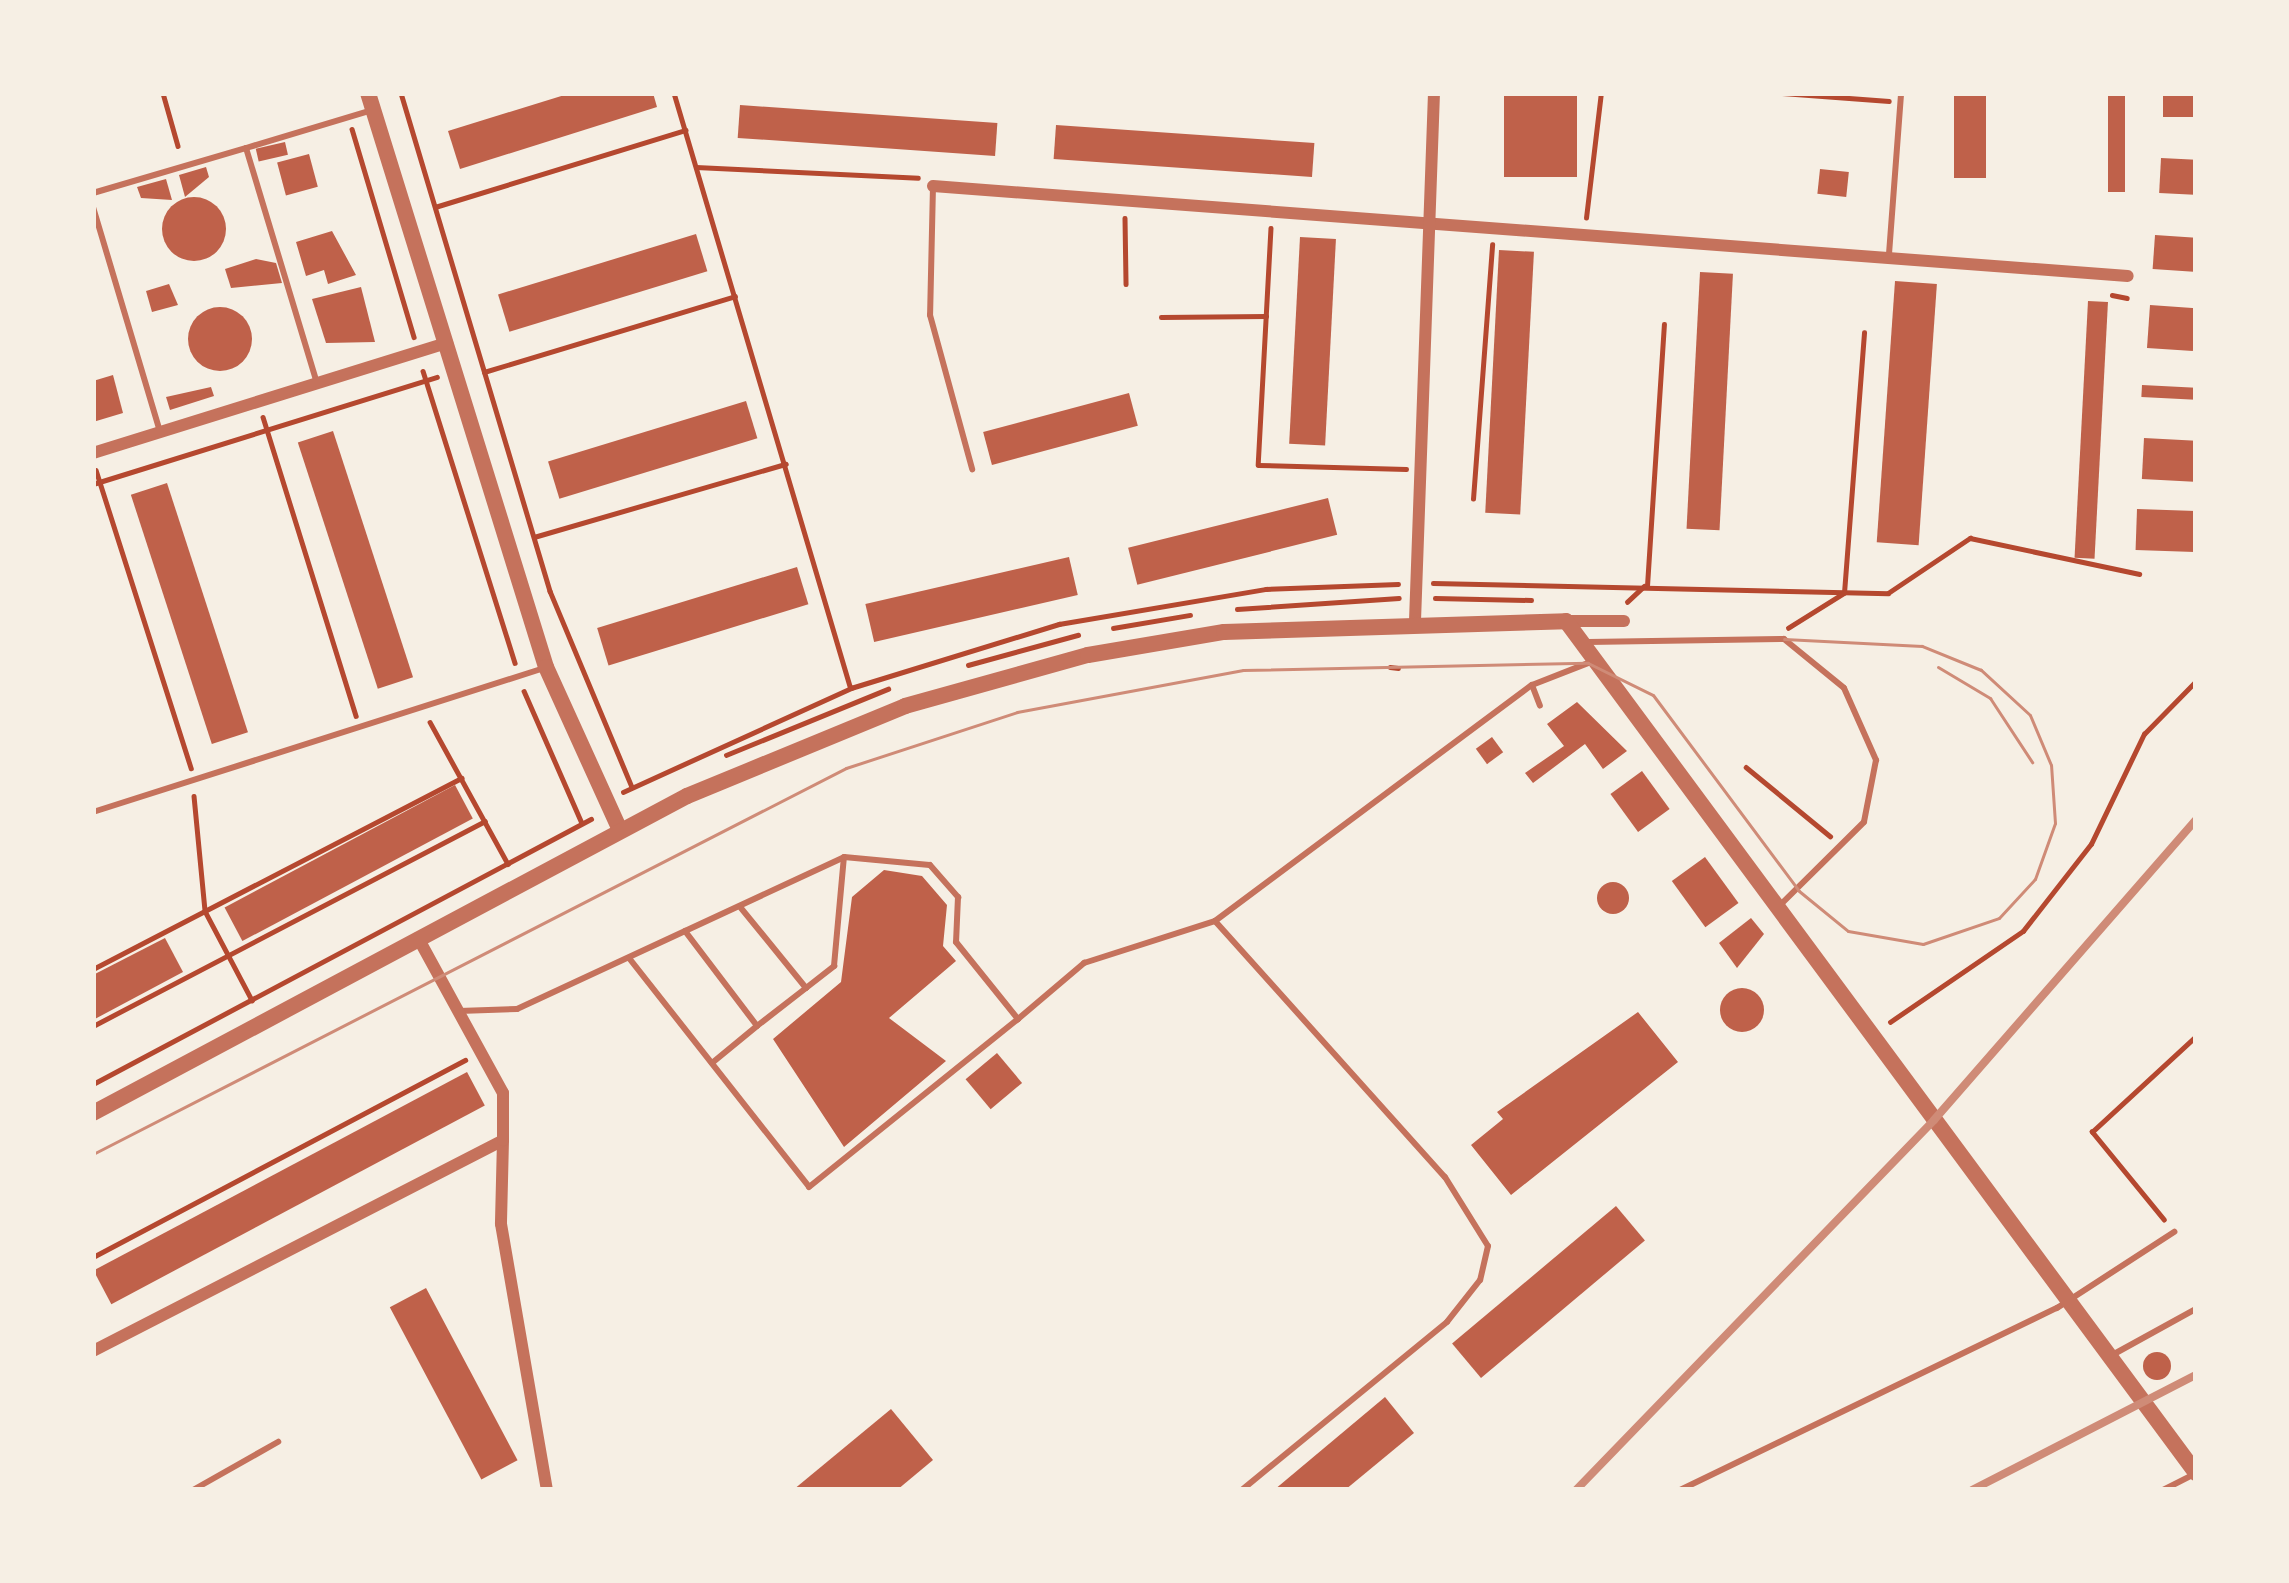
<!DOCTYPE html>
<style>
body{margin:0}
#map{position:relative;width:2289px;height:1583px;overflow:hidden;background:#f6efe4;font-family:"DM Sans",sans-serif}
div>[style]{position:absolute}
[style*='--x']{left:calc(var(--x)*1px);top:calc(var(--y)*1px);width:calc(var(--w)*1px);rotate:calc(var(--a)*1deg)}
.building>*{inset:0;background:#bf614a;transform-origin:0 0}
.round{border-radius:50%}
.path>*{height:4.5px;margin:-2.25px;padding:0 2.25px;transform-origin:2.25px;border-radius:2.25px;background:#b5482f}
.service>*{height:6px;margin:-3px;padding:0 3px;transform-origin:3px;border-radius:3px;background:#c5725c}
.minor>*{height:12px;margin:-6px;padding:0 6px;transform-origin:6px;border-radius:6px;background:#c5725c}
.tertiary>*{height:16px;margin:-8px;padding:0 8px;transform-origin:8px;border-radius:8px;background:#c5725c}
.tram>*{height:3px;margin:-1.5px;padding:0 1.5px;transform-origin:1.5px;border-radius:1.5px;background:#cf8b77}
.rail>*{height:8px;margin:-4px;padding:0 4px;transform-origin:4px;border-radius:4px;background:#cf8b77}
span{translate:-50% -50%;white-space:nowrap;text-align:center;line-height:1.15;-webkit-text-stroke:9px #f6efe4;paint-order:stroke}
.frame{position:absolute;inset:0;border:96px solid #f6efe4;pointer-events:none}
</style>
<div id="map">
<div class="building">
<i style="clip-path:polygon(571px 93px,653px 93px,657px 107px,460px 169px,448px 131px)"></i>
<i style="left:1504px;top:93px;width:73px;height:84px"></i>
<i style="left:1954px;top:93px;width:32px;height:85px"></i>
<i style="left:2108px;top:93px;width:17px;height:99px"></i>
<i style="left:2163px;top:93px;width:33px;height:24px"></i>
<i style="left:740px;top:105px;width:258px;height:33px;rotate:4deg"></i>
<i style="left:1056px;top:125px;width:259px;height:34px;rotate:4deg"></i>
<i style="left:285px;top:142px;width:13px;height:30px;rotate:77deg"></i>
<i style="left:309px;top:154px;width:34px;height:33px;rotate:75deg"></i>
<i style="left:2161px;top:158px;width:35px;height:35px;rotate:3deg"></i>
<i style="clip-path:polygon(206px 167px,209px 177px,185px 197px,179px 175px)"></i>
<i style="left:1820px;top:169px;width:29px;height:25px;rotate:6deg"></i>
<i style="clip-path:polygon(166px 179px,172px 200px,141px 198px,137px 187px)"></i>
<i class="round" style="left:162px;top:197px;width:64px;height:64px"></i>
<i style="clip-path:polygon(332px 231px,356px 275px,328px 284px,324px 270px,306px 276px,296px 242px)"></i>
<i style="left:696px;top:234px;width:39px;height:207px;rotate:73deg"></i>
<i style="left:2155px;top:235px;width:41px;height:34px;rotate:4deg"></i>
<i style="left:1300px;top:237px;width:36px;height:207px;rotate:3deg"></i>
<i style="left:1499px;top:250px;width:35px;height:263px;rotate:3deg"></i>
<i style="clip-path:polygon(256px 259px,276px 263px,282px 283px,231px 288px,225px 269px)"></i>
<i style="left:1700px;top:272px;width:33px;height:257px;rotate:3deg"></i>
<i style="left:1895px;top:281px;width:42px;height:262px;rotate:4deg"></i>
<i style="clip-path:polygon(169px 284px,178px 305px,152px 312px,146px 291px)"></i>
<i style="clip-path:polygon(361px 287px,375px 342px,326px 343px,312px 299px)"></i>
<i style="left:2088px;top:301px;width:20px;height:257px;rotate:3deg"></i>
<i style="left:2150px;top:305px;width:46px;height:43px;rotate:4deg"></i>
<i class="round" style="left:188px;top:307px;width:64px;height:64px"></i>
<i style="clip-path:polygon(113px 375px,123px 413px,93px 422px,93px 381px)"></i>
<i style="left:2142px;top:385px;width:54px;height:12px;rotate:3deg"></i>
<i style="clip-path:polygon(211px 387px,214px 396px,170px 410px,166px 397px)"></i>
<i style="left:1129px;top:393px;width:34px;height:151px;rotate:75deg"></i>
<i style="left:746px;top:401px;width:39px;height:207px;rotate:73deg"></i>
<i style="left:333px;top:431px;width:259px;height:37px;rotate:72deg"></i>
<i style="left:2144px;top:438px;width:52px;height:41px;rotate:3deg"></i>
<i style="left:167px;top:483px;width:262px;height:38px;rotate:72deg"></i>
<i style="left:1328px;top:498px;width:38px;height:206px;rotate:76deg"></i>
<i style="left:2137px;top:509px;width:59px;height:41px;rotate:2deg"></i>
<i style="left:1069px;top:557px;width:39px;height:209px;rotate:77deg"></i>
<i style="left:797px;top:567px;width:39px;height:209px;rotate:73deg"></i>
<i style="clip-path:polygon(1577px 702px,1627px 751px,1603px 769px,1585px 744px,1533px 783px,1525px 773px,1564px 746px,1547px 724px)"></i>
<i style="left:1492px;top:737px;width:19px;height:20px;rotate:54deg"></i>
<i style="left:1642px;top:771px;width:47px;height:39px;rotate:54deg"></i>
<i style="left:455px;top:785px;width:38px;height:261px;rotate:62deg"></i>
<i style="left:1705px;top:857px;width:57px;height:41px;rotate:54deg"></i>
<i style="clip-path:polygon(884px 870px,922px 876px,947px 905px,943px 946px,956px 961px,889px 1018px,946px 1061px,844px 1147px,773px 1039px,841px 982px,852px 897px)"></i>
<i class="round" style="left:1597px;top:882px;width:32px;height:32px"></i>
<i style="clip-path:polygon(1751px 918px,1764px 934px,1737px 968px,1719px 943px)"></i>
<i style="clip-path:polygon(165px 938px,183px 972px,93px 1020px,93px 975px)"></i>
<i class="round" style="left:1720px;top:988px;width:44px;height:44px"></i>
<i style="clip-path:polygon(1638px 1012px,1678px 1062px,1511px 1195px,1471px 1145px,1503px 1119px,1497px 1112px)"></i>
<i style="left:997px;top:1053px;width:39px;height:41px;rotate:50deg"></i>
<i style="left:467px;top:1072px;width:38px;height:423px;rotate:62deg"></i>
<i style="left:1616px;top:1206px;width:45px;height:214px;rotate:50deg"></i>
<i style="left:426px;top:1288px;width:195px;height:41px;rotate:62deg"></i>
<i class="round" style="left:2143px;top:1352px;width:28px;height:28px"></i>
<i style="clip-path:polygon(1385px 1397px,1414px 1433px,1345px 1490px,1274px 1490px)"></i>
<i style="clip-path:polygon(891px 1409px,933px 1460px,897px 1490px,793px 1490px)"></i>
</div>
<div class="path">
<i style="--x:163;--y:93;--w:55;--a:74.2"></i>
<i style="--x:401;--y:93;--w:520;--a:73.34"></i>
<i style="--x:550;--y:591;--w:212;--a:67.3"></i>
<i style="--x:674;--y:93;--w:619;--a:73.47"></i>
<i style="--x:1782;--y:93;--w:107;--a:4.3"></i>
<i style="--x:352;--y:129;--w:217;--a:73.4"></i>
<i style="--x:696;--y:167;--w:222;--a:2.8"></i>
<i style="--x:435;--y:207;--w:262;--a:-17.1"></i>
<i style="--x:1125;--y:218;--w:66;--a:89.1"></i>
<i style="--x:1586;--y:218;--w:126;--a:-83.2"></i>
<i style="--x:1271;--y:228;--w:237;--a:93.1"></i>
<i style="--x:1258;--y:465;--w:148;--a:1.5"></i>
<i style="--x:2112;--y:295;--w:15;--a:11"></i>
<i style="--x:1161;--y:317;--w:105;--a:-0.5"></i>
<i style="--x:423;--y:371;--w:306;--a:72.5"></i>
<i style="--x:484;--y:372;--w:262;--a:-16.8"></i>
<i style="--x:263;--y:417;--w:313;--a:72.7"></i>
<i style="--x:96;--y:470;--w:313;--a:72.3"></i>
<i style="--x:93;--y:484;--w:360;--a:-17.3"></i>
<i style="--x:1473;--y:499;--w:255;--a:-85.7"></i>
<i style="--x:534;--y:537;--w:262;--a:-16.2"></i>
<i style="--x:1433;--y:583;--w:455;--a:1.3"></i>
<i style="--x:1888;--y:593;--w:99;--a:-33.9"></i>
<i style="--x:1970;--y:538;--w:173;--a:12"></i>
<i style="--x:1647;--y:586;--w:262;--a:-86.3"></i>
<i style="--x:1844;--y:593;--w:261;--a:-85.6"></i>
<i style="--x:1435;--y:598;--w:96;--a:1.2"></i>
<i style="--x:1627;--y:602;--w:23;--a:-43"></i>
<i style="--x:1237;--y:609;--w:162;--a:-3.9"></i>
<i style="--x:1113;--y:628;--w:78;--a:-9.6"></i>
<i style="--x:1788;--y:628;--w:66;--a:-32"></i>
<i style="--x:968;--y:665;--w:114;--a:-15.3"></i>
<i style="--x:1390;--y:667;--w:8;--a:7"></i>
<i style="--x:524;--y:691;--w:144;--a:66.3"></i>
<i style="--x:430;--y:722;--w:162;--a:61.2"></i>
<i style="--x:726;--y:755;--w:175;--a:-22.2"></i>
<i style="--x:1746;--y:767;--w:109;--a:39.4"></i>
<i style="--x:623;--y:792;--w:251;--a:-24.5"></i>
<i style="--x:851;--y:688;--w:218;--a:-17.1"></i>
<i style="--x:1059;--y:624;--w:210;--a:-9.6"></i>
<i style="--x:1266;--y:589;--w:132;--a:-2.2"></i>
<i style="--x:194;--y:796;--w:116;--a:84.5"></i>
<i style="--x:205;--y:911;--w:101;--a:62.2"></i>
<i style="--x:93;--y:969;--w:415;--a:-27.4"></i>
<i style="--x:1890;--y:1022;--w:161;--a:-34.4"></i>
<i style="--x:2023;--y:931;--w:110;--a:-52"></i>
<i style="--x:2091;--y:844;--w:122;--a:-64.3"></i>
<i style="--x:2144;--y:734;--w:74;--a:-45.5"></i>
<i style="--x:93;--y:1026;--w:442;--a:-27.6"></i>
<i style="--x:93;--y:1084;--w:564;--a:-28.02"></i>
<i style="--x:2164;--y:1220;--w:114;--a:-129.3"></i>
<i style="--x:2092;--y:1132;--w:142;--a:-42.7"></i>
<i style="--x:93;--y:1257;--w:421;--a:-27.9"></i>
</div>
<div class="service">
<i style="--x:246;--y:148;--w:128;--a:-16.7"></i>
<i style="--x:933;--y:186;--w:129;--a:91.3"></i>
<i style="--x:930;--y:315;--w:160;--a:74.7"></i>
<i style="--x:93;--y:193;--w:159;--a:-16.4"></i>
<i style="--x:246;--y:148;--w:245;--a:73.2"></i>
<i style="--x:93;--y:207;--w:235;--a:73.4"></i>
<i style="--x:1889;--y:254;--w:161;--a:-85.7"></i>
<i style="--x:1588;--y:642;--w:196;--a:-0.9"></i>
<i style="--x:1784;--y:639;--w:77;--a:39.2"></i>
<i style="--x:1844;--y:688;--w:79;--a:66"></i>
<i style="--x:1876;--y:760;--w:63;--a:101"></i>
<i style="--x:1864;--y:822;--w:121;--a:135.3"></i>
<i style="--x:1532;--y:685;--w:22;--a:69"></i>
<i style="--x:93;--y:812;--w:472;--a:-17.7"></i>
<i style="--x:1215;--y:921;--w:344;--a:48.1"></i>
<i style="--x:1445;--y:1177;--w:81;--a:58.1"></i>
<i style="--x:1488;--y:1246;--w:35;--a:103"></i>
<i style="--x:1480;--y:1280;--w:53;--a:128.2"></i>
<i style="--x:1447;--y:1322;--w:265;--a:140.7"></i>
<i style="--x:685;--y:931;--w:119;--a:52.8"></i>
<i style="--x:757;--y:1026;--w:62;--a:-37.8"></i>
<i style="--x:806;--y:988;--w:103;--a:-129.1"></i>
<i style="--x:629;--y:958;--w:291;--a:51.8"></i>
<i style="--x:809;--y:1187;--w:268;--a:-38.8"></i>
<i style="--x:806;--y:988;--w:36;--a:-38"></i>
<i style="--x:834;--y:966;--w:109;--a:-84.8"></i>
<i style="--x:459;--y:1011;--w:58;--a:-2"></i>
<i style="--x:517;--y:1009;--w:361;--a:-24.9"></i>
<i style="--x:844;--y:857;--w:86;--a:5.3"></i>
<i style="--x:930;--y:865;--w:43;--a:48.8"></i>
<i style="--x:958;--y:897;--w:45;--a:92.5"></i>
<i style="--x:956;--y:942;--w:99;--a:51.2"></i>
<i style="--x:1018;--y:1019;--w:87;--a:-40.3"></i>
<i style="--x:1084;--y:963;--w:138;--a:-17.8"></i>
<i style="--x:1215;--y:921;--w:395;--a:-36.7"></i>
<i style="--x:1532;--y:685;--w:60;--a:-21.4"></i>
<i style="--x:712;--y:1063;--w:58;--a:-39.4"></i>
<i style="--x:2114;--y:1354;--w:94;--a:-28.8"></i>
<i style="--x:193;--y:1490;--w:98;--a:-29.5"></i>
<i style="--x:1680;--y:1490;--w:419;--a:-25.8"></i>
<i style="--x:2057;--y:1308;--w:140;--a:-33"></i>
<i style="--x:2163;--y:1490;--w:34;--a:-27"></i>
</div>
<div class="minor">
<i style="--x:933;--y:186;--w:1198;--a:4.31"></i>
<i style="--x:93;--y:453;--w:371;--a:-17.3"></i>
<i style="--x:1415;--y:621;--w:528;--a:-87.94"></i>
<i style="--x:1566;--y:621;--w:58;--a:0"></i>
<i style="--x:503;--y:1140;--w:84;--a:91.4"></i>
<i style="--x:501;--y:1224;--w:270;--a:80.2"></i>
<i style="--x:93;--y:1351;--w:461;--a:-27.2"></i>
<i style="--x:503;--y:1140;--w:47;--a:-90"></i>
<i style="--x:503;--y:1093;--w:177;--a:-118.7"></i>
</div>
<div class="tertiary">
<i style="--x:368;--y:93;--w:601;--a:72.77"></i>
<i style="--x:546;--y:667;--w:179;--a:65.6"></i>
<i style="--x:93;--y:1113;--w:673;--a:-28.09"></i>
<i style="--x:687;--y:796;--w:236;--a:-22.4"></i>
<i style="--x:905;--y:706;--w:190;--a:-15.6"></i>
<i style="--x:1088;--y:655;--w:138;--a:-9.6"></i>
<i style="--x:1224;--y:632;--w:342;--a:-1.8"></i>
<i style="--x:1566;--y:621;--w:1060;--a:53.52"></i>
</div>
<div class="tram">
<i style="--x:1938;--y:667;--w:61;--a:30.8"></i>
<i style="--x:1990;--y:698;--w:77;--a:56.7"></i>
<i style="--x:93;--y:1154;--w:846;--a:-27.14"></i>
<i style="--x:846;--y:768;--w:180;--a:-18.1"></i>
<i style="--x:1017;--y:712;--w:230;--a:-10.5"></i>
<i style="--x:1243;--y:670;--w:345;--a:-1.2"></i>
<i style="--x:1588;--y:663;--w:72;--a:26.2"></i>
<i style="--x:1653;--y:695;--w:244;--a:53.3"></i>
<i style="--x:1799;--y:891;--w:63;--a:39.2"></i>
<i style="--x:1848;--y:931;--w:76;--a:9.8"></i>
<i style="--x:1923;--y:944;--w:80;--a:-18.9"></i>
<i style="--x:1999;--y:918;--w:53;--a:-47.3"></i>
<i style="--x:2035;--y:879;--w:59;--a:-70.3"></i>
<i style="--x:2055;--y:823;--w:58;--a:-93.9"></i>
<i style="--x:2051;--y:765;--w:54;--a:-112.8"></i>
<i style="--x:2030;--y:715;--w:67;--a:-137.4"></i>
<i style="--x:1981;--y:670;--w:64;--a:-157.9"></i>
<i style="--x:1922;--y:646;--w:138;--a:-177.1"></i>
</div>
<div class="rail">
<i style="--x:1576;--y:1490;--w:515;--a:-45.94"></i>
<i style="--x:1934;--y:1120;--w:398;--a:-48.9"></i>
<i style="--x:1972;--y:1490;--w:252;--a:-27.2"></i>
</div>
<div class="frame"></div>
</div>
